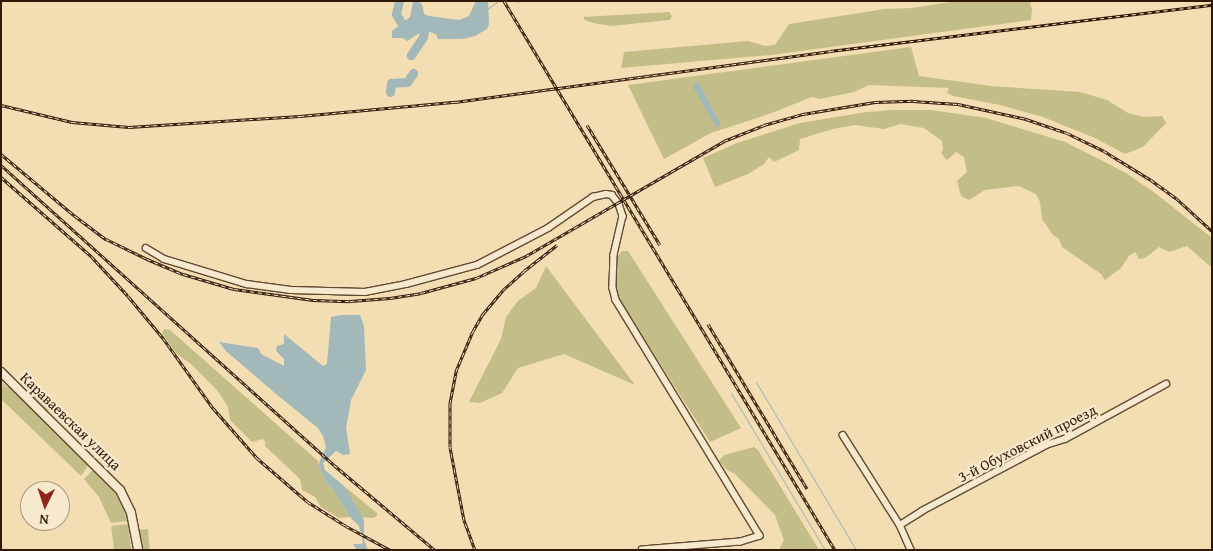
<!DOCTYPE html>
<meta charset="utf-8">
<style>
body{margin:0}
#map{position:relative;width:1213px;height:551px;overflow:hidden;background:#f3ddb2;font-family:"Gentium Book Plus",serif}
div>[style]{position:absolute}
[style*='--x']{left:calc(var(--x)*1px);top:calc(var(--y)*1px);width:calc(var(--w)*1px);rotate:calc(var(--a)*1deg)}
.green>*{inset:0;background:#c3be87;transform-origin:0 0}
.water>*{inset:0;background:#a2b8b9}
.stream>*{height:1px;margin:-0.5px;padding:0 0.5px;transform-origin:0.5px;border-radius:0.5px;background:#a2b8b9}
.river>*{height:9px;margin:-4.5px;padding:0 4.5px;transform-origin:4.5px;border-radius:4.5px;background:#a2b8b9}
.roads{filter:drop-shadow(1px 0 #614931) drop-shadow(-1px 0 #614931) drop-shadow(0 1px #614931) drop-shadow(0 -1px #614931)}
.street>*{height:5.5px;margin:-2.75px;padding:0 2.75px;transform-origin:2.75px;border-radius:2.75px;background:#f7e9cd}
.secondary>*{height:8px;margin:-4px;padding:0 4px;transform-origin:4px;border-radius:4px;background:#f7e9cd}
.rail>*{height:3px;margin-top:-1.5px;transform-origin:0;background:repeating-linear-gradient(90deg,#f7e9cd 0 4px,#301806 0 8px);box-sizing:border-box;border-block:1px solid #301806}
span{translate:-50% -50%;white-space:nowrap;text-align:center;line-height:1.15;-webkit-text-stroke:4.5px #f7e9cd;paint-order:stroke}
.street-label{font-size:15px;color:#301806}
.frame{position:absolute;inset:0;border:2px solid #301806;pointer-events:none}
.north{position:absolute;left:20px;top:481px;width:50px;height:50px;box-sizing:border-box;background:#f7e9cd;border:1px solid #a7957d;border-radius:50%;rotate:184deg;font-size:14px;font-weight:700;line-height:20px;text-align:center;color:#301806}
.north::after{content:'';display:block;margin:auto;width:18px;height:22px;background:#8f2418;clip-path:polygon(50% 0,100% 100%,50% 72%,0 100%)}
</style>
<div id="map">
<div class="green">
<i style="clip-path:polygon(957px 1px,1033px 1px,1030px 3px,1032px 9px,1031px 20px,771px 55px,621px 68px,624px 52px,748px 41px,765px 46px,775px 45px,789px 24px,885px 9px,912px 8px)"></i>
<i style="clip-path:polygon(669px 12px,672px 16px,670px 20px,611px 26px,593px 23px,585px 20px,583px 17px)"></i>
<i style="clip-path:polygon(911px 47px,919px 76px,991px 86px,1080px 92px,1107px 100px,1128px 113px,1144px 117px,1162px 116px,1166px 123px,1143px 147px,1125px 154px,1095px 138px,1043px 117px,1000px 105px,953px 96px,947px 93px,949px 88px,869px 85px,854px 92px,820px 99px,812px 97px,769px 114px,711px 133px,664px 159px,628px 85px)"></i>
<i style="clip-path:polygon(893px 110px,931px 110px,986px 118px,1065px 142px,1095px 157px,1126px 173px,1155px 193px,1212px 238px,1212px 268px,1187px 246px,1169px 252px,1159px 247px,1145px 258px,1139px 259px,1135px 252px,1129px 256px,1121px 268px,1105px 280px,1101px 274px,1062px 247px,1059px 239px,1053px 235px,1042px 219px,1040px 202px,1036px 194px,1019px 186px,985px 190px,969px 200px,961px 196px,957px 181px,967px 172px,964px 157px,956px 152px,947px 160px,944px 157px,941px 153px,943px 149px,942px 141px,924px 128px,900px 124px,884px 129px,855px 125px,833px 129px,800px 139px,799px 150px,774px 162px,769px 157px,764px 164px,748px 174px,715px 187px,703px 158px,737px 143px,800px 123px,867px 112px)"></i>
<i style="clip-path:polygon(622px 251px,628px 251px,741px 428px,710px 442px,617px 296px,617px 257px)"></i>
<i style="clip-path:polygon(546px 266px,635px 385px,564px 354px,518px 368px,502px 393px,480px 403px,469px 402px,501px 339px,506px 317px,518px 301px,536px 288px)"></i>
<i style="clip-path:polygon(164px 329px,170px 330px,318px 461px,318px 465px,328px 486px,333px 489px,350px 517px,339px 518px,321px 507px,315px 497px,302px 490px,300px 479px,265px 446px,265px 441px,262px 439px,252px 442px,230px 420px,228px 407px,217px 390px,191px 364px,177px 354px,162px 333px)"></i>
<i style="clip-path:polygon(3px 383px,7px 387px,9px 386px,89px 464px,81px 476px,1px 399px)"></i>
<i style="clip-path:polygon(30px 394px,49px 401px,52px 405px,51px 409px,47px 411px)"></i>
<i style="clip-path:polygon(754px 447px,758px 450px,819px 550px,779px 550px,784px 540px,775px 515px,734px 473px,728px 471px,719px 461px,724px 455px)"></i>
<i style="clip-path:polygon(94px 469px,119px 497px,128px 521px,111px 523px,99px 497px,84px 479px)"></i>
<i style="clip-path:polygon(344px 486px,377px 513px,377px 516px,373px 518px,360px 517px)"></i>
<i style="left:128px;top:524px;width:26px;height:17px;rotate:83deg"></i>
<i style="left:148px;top:529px;width:21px;height:10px;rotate:85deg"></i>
</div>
<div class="water">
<i style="clip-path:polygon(417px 1px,422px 4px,424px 14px,429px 16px,459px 20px,469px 16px,476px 1px,488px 1px,489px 24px,487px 29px,475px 36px,463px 39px,438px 39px,436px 34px,424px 30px,407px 41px,403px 38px,392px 38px,392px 31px,410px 17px,413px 2px)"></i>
<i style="clip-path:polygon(696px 82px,700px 85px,720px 123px,720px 127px,716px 127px,694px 89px,693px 85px)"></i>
<i style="clip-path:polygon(341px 315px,360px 315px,364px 326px,366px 370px,351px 400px,349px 412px,346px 428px,350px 454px,343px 455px,336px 451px,323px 463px,325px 470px,344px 486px,364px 520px,364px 540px,368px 550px,357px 550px,353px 544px,362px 544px,363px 542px,359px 526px,350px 517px,333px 489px,328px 486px,318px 465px,326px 447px,323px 436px,318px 428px,276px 394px,226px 351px,219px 342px,258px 348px,261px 354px,284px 366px,284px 359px,276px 351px,277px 346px,284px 344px,284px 334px,323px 366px,327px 364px,331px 317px)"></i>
</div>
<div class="stream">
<i style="--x:517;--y:2;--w:2;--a:-27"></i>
<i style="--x:487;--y:9;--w:12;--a:-35"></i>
<i style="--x:756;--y:382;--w:196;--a:59.2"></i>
<i style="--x:731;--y:393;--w:183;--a:59.1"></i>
</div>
<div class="river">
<i style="--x:399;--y:1;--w:13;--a:103"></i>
<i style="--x:396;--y:14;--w:14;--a:60"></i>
<i style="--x:403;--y:26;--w:4;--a:-27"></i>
<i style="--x:407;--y:24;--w:18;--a:19"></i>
<i style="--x:424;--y:30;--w:7;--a:98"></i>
<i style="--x:423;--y:37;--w:22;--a:124"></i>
<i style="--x:390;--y:92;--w:9;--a:-84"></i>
<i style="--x:391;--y:83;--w:16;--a:-4"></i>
<i style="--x:407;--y:82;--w:11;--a:-56"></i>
</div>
<div class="roads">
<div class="street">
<i style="--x:146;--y:248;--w:21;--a:31"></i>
<i style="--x:164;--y:259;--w:87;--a:16.8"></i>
<i style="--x:247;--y:284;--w:44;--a:7.8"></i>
<i style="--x:291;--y:290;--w:74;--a:1.5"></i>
<i style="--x:365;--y:292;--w:42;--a:-11"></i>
<i style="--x:406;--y:284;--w:73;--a:-15"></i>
<i style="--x:477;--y:265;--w:80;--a:-27.5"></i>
<i style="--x:548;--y:228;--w:55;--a:-34.6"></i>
<i style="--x:593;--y:197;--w:13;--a:-13"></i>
<i style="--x:606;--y:194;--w:6;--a:9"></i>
<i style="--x:612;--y:195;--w:11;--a:52"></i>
<i style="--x:619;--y:204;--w:13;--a:72"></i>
<i style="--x:623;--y:216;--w:40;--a:103"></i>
<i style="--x:614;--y:255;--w:33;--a:92"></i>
<i style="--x:613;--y:288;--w:12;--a:76"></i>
<i style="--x:616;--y:300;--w:276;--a:58.6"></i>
<i style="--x:760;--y:536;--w:21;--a:163"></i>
<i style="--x:740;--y:542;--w:98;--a:175.3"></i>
<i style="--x:843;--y:435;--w:107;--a:57.7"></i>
<i style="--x:900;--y:525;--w:27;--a:66"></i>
<i style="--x:900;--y:525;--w:26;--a:-32"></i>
<i style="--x:922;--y:511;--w:140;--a:-28"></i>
<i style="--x:1046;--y:445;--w:20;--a:-18"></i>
<i style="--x:1065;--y:439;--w:115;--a:-28.6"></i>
</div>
<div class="secondary">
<i style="--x:1;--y:372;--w:168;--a:44.8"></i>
<i style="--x:120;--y:490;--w:25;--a:64"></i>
<i style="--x:131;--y:513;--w:38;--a:79"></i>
</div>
</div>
<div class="rail">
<i style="--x:504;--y:1;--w:641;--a:58.91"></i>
<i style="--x:1;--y:105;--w:73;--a:13.5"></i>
<i style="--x:72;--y:122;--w:57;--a:5"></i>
<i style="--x:129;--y:127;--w:171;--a:-3.7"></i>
<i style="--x:300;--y:116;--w:156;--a:-5.2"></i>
<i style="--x:455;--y:102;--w:378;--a:-7.7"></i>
<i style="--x:830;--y:51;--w:385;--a:-6.9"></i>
<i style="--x:587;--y:125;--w:140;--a:58.7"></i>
<i style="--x:1;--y:154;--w:97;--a:40"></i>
<i style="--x:75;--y:216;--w:39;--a:37"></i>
<i style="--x:106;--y:239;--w:46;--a:26"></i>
<i style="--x:147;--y:259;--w:39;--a:23"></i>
<i style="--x:183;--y:274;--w:53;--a:16.4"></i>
<i style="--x:234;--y:289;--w:80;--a:7.9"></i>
<i style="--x:313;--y:300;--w:37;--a:2"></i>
<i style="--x:350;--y:301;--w:40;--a:-4.3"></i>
<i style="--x:390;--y:298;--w:31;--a:-9"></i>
<i style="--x:421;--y:293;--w:57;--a:-15.3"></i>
<i style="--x:476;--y:278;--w:55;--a:-23.7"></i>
<i style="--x:526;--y:256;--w:229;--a:-30.1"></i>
<i style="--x:724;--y:141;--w:43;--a:-21.8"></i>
<i style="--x:764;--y:125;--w:41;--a:-15.8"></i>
<i style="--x:803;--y:114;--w:73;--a:-9.5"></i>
<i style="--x:875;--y:102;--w:38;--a:-2"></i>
<i style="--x:913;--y:101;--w:45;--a:3.8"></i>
<i style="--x:958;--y:104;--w:70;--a:12.4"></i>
<i style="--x:1026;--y:119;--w:43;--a:18.9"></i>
<i style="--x:1067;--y:133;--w:41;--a:25.9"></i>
<i style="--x:1104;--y:151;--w:55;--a:31.7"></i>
<i style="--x:1151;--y:180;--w:31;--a:36"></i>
<i style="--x:1176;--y:198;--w:49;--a:42.5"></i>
<i style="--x:1;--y:165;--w:448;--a:42"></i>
<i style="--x:334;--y:465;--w:132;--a:40.1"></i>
<i style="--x:1;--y:177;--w:120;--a:41.3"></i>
<i style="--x:91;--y:256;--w:54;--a:47.2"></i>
<i style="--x:128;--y:296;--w:55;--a:50.2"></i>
<i style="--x:163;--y:338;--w:86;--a:54.5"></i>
<i style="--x:213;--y:408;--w:67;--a:48.7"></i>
<i style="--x:257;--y:458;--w:67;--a:40.8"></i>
<i style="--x:308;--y:502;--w:45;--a:32.3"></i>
<i style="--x:346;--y:526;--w:50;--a:28.6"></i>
<i style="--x:708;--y:324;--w:192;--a:59"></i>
<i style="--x:475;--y:550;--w:32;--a:-110"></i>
<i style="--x:464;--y:520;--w:74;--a:-100.9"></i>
<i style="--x:450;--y:447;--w:44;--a:-90"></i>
<i style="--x:450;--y:403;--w:33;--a:-79"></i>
<i style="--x:456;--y:371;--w:43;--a:-67"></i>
<i style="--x:473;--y:331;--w:20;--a:-60"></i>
<i style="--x:483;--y:314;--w:31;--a:-50"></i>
<i style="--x:503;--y:290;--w:28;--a:-42"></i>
<i style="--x:524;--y:271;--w:42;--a:-38.2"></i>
</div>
<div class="street-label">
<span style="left:71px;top:421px;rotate:44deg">Караваевская улица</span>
<span style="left:1027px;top:443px;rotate:-27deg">3-й Обуховский проезд</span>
</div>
<div class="frame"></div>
<div class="north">N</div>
</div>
